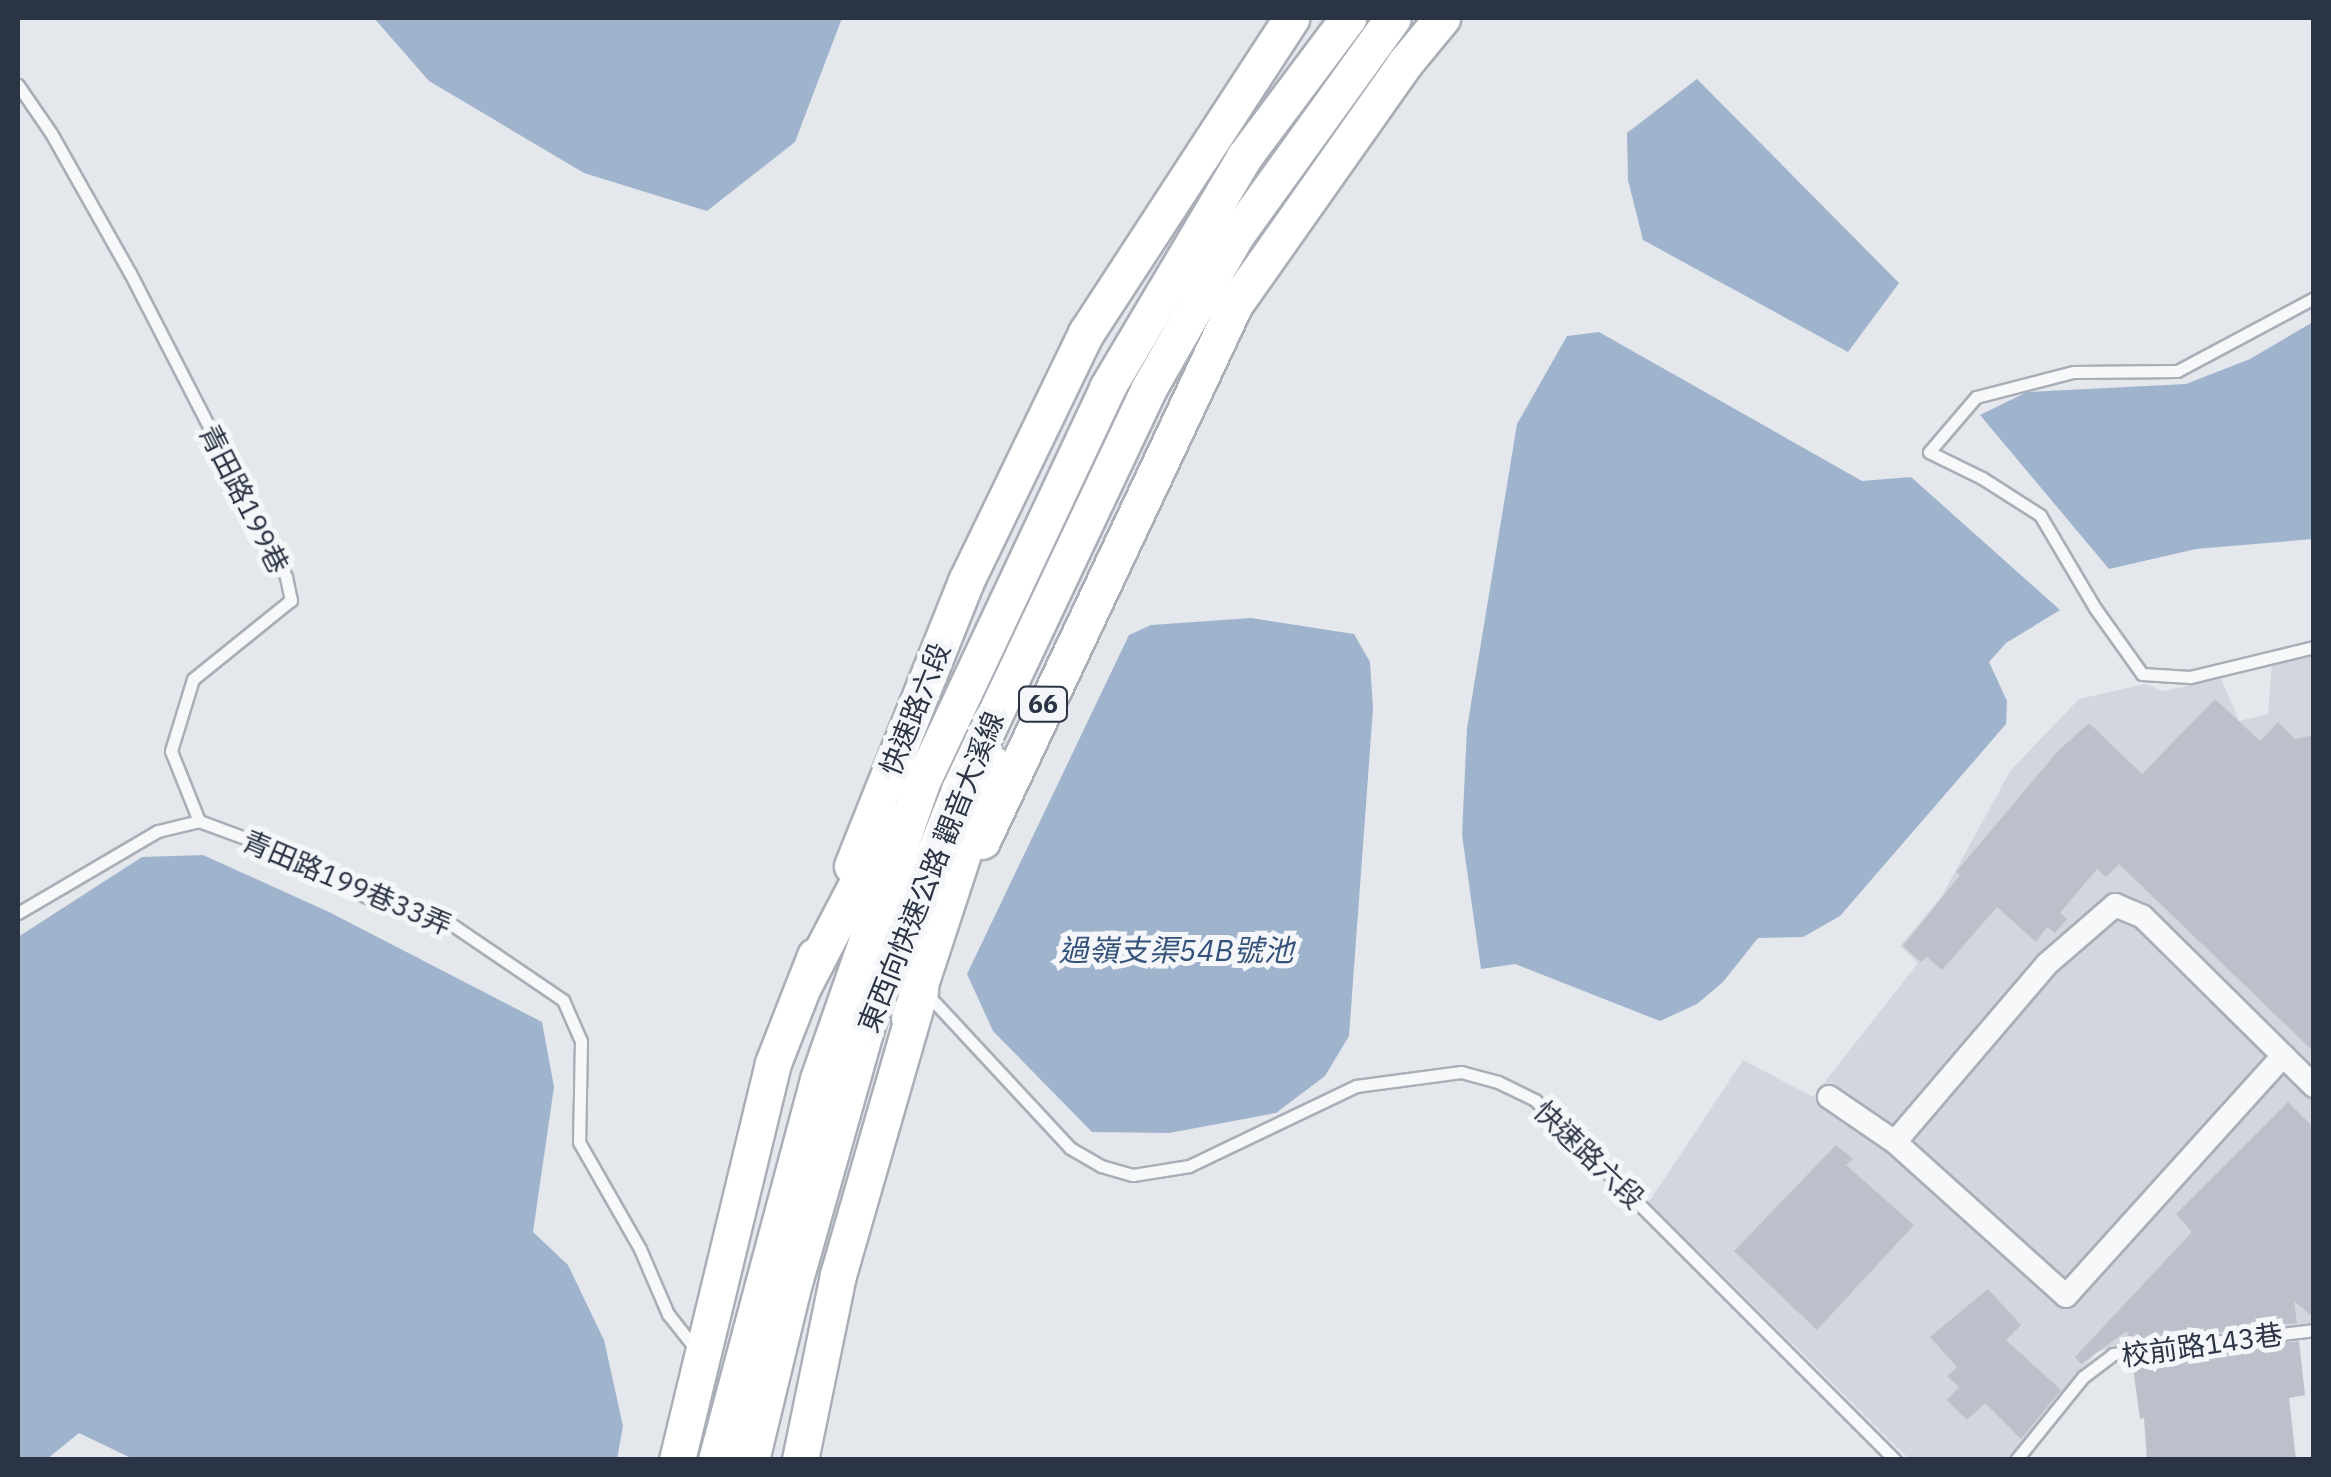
<!DOCTYPE html>
<meta charset="utf-8">
<style>
body{margin:0}
#map{position:relative;width:2331px;height:1477px;overflow:hidden;background:#e4e7ec;font-family:"IBM Plex Sans","Noto Sans TC",sans-serif}
div>[style]{position:absolute}
[style*='--x']{left:calc(var(--x)*1px);top:calc(var(--y)*1px);width:calc(var(--w)*1px);rotate:calc(var(--a)*1deg)}
.built>*{inset:0;background:#d2d6de}
.water>*{inset:0;background:#9fb4cc}
.building>*{inset:0;background:#bbc0ca}
.roads{filter:drop-shadow(2px 0 #a9aeb7) drop-shadow(-2px 0 #a9aeb7) drop-shadow(0 2px #a9aeb7) drop-shadow(0 -2px #a9aeb7)}
.service>*{height:11px;margin:-5.5px;padding:0 5.5px;transform-origin:5.5px;border-radius:5.5px;background:#f7f8fa}
.minor>*{height:22px;margin:-11px;padding:0 11px;transform-origin:11px;border-radius:11px;background:#f7f8fa}
.primary>*{height:35px;margin:-17.5px;padding:0 17.5px;transform-origin:17.5px;border-radius:17.5px;background:#fff}
.trunk>*{height:35px;margin:-17.5px;padding:0 17.5px;transform-origin:17.5px;border-radius:17.5px;background:#fff}
span{translate:-50% -50%;white-space:nowrap;text-align:center;line-height:1.15;-webkit-text-stroke:10px #f4f6f9;paint-order:stroke}
.shield-label span{padding:2px 8px;background:#f4f6f9;border:2px solid;border-radius:8px;-webkit-text-stroke-width:0}
.shield-label{font-size:25px;color:#2b3445;font-weight:700}
.street-label{font-size:28px;color:#2b3445}
.water-label{font-size:30px;color:#34527a;font-style:italic}
.frame{position:absolute;inset:0;border:20px solid #2b3445;pointer-events:none}
</style>
<div id="map">
<div class="built">
<i style="clip-path:polygon(2313px 652px,2313px 1324px,2097px 1351px,2010px 1459px,1909px 1459px,1649px 1202px,1743px 1060px,1813px 1097px,1918px 963px,1900px 946px,1941px 897px,2011px 770px,2079px 699px,2145px 684px,2163px 691px,2221px 679px,2239px 721px,2268px 714px,2272px 663px)"></i>
</div>
<div class="water">
<i style="clip-path:polygon(374px 18px,842px 18px,795px 142px,707px 211px,584px 173px,429px 81px)"></i>
<i style="clip-path:polygon(1697px 79px,1899px 283px,1848px 352px,1643px 240px,1628px 180px,1627px 133px)"></i>
<i style="clip-path:polygon(2313px 322px,2313px 539px,2196px 549px,2109px 569px,1980px 415px,2027px 392px,2186px 384px,2250px 359px)"></i>
<i style="clip-path:polygon(1599px 332px,1862px 481px,1911px 477px,2060px 610px,2006px 643px,1989px 662px,2007px 701px,2006px 724px,1840px 916px,1803px 937px,1758px 938px,1723px 982px,1697px 1004px,1660px 1021px,1515px 964px,1481px 969px,1462px 835px,1467px 728px,1517px 424px,1567px 336px)"></i>
<i style="clip-path:polygon(1251px 618px,1354px 634px,1370px 662px,1373px 709px,1349px 1036px,1325px 1076px,1276px 1113px,1169px 1133px,1092px 1132px,993px 1031px,967px 974px,1129px 635px,1151px 625px)"></i>
<i style="clip-path:polygon(203px 855px,329px 912px,542px 1022px,554px 1087px,533px 1232px,568px 1265px,604px 1340px,623px 1426px,617px 1459px,135px 1460px,79px 1433px,47px 1459px,18px 1459px,18px 937px,142px 857px)"></i>
</div>
<div class="building">
<i style="clip-path:polygon(2215px 699px,2260px 741px,2278px 722px,2295px 739px,2314px 735px,2314px 1052px,2119px 864px,2106px 877px,2097px 869px,2060px 913px,2067px 919px,2055px 933px,2047px 927px,2036px 942px,1997px 907px,1942px 970px,1927px 957px,1921px 962px,1903px 946px,1960px 875px,1956px 872px,2058px 751px,2089px 723px,2142px 774px)"></i>
<i style="clip-path:polygon(2288px 1102px,2314px 1128px,2314px 1318px,2294px 1301px,2297px 1323px,2129px 1343px,2127px 1331px,2081px 1364px,2075px 1357px,2192px 1232px,2176px 1214px)"></i>
<i style="clip-path:polygon(1836px 1145px,1853px 1159px,1846px 1165px,1914px 1225px,1817px 1330px,1734px 1251px)"></i>
<i style="clip-path:polygon(1988px 1289px,2021px 1325px,2006px 1340px,2061px 1390px,2021px 1439px,1985px 1403px,1967px 1420px,1947px 1400px,1959px 1387px,1947px 1376px,1957px 1367px,1930px 1337px)"></i>
<i style="clip-path:polygon(2299px 1341px,2305px 1395px,2289px 1398px,2296px 1460px,2147px 1460px,2144px 1418px,2140px 1419px,2132px 1361px)"></i>
</div>
<div class="roads">
<div class="service">
<i style="--x:18;--y:85;--w:58;--a:55.5"></i>
<i style="--x:51;--y:133;--w:161;--a:60.6"></i>
<i style="--x:130;--y:273;--w:342;--a:62.8"></i>
<i style="--x:286;--y:577;--w:24;--a:78"></i>
<i style="--x:291;--y:600;--w:126;--a:141.1"></i>
<i style="--x:193;--y:679;--w:75;--a:107"></i>
<i style="--x:171;--y:751;--w:75;--a:68.2"></i>
<i style="--x:2314;--y:298;--w:155;--a:151.9"></i>
<i style="--x:2177;--y:371;--w:104;--a:179.4"></i>
<i style="--x:2073;--y:372;--w:100;--a:165.5"></i>
<i style="--x:1976;--y:397;--w:72;--a:130.5"></i>
<i style="--x:1929;--y:452;--w:59;--a:26.1"></i>
<i style="--x:1982;--y:478;--w:69;--a:32.5"></i>
<i style="--x:2040;--y:515;--w:108;--a:59.4"></i>
<i style="--x:2095;--y:608;--w:81;--a:54.5"></i>
<i style="--x:2142;--y:674;--w:48;--a:3.6"></i>
<i style="--x:2190;--y:677;--w:128;--a:-13.6"></i>
<i style="--x:199;--y:821;--w:58;--a:20.3"></i>
<i style="--x:253;--y:841;--w:131;--a:26.2"></i>
<i style="--x:371;--y:899;--w:87;--a:18"></i>
<i style="--x:454;--y:926;--w:132;--a:34.2"></i>
<i style="--x:563;--y:1000;--w:45;--a:66.3"></i>
<i style="--x:581;--y:1041;--w:101;--a:91.1"></i>
<i style="--x:579;--y:1142;--w:123;--a:60.3"></i>
<i style="--x:640;--y:1249;--w:71;--a:66.7"></i>
<i style="--x:668;--y:1314;--w:48;--a:51.7"></i>
<i style="--x:18;--y:913;--w:162;--a:-30.4"></i>
<i style="--x:158;--y:831;--w:42;--a:-13.7"></i>
<i style="--x:927;--y:994;--w:210;--a:47.1"></i>
<i style="--x:1070;--y:1148;--w:36;--a:30"></i>
<i style="--x:1101;--y:1166;--w:33;--a:16"></i>
<i style="--x:1133;--y:1175;--w:57;--a:-9.1"></i>
<i style="--x:1189;--y:1166;--w:185;--a:-25.6"></i>
<i style="--x:1356;--y:1086;--w:106;--a:-7.6"></i>
<i style="--x:1461;--y:1072;--w:38;--a:15"></i>
<i style="--x:1498;--y:1082;--w:41;--a:25.9"></i>
<i style="--x:1535;--y:1100;--w:509;--a:45"></i>
<i style="--x:2016;--y:1460;--w:107;--a:-51.1"></i>
<i style="--x:2083;--y:1377;--w:38;--a:-37"></i>
<i style="--x:2113;--y:1354;--w:202;--a:-6.8"></i>
</div>
<div class="minor">
<i style="--x:1829;--y:1097;--w:80;--a:34.3"></i>
<i style="--x:1895;--y:1142;--w:230;--a:42"></i>
<i style="--x:2066;--y:1296;--w:324;--a:-47.9"></i>
<i style="--x:1895;--y:1142;--w:234;--a:-49.5"></i>
<i style="--x:2047;--y:964;--w:90;--a:-40.9"></i>
<i style="--x:2115;--y:905;--w:30;--a:23"></i>
<i style="--x:2143;--y:917;--w:240;--a:44.7"></i>
</div>
<div class="primary">
<i style="--x:982;--y:841;--w:594;--a:-64.77"></i>
<i style="--x:1235;--y:304;--w:294;--a:-54.8"></i>
<i style="--x:1404;--y:64;--w:60;--a:-50.4"></i>
<i style="--x:852;--y:866;--w:307;--a:-68.2"></i>
<i style="--x:966;--y:581;--w:276;--a:-64.2"></i>
<i style="--x:1086;--y:333;--w:376;--a:-56.9"></i>
<i style="--x:677;--y:1460;--w:408;--a:-76.4"></i>
<i style="--x:773;--y:1063;--w:115;--a:-68.6"></i>
<i style="--x:800;--y:1460;--w:189;--a:-78.4"></i>
<i style="--x:838;--y:1275;--w:296;--a:-73.9"></i>
</div>
<div class="trunk">
<i style="--x:804;--y:985;--w:184;--a:-62.5"></i>
<i style="--x:909;--y:1018;--w:268;--a:-71.8"></i>
<i style="--x:716;--y:1460;--w:394;--a:-75"></i>
<i style="--x:818;--y:1079;--w:315;--a:-70.7"></i>
<i style="--x:922;--y:782;--w:435;--a:-64.8"></i>
<i style="--x:1107;--y:388;--w:269;--a:-59.3"></i>
<i style="--x:1244;--y:157;--w:174;--a:-53.2"></i>
<i style="--x:751;--y:1460;--w:175;--a:-76.4"></i>
<i style="--x:792;--y:1290;--w:286;--a:-74.2"></i>
<i style="--x:870;--y:1015;--w:242;--a:-68.4"></i>
<i style="--x:959;--y:790;--w:445;--a:-64.7"></i>
<i style="--x:1149;--y:388;--w:177;--a:-60.3"></i>
<i style="--x:1237;--y:234;--w:266;--a:-54.2"></i>
</div>
</div>
<div class="shield-label">
<span style="left:1043px;top:704px">66</span>
</div>
<div class="street-label">
<span style="left:244px;top:499px;rotate:63deg">青田路199巷</span>
<span style="left:915px;top:709px;rotate:-68deg">快速路六段</span>
<span style="left:931px;top:872px;rotate:-68deg">東西向快速公路 觀音大溪線</span>
<span style="left:347px;top:883px;rotate:23deg">青田路199巷33弄</span>
<span style="left:1589px;top:1155px;rotate:44deg">快速路六段</span>
<span style="left:2202px;top:1345px;rotate:-8deg">校前路143巷</span>
</div>
<div class="water-label">
<span style="left:1176px;top:950px">過嶺支渠54B號池</span>
</div>
<div class="frame"></div>
</div>
